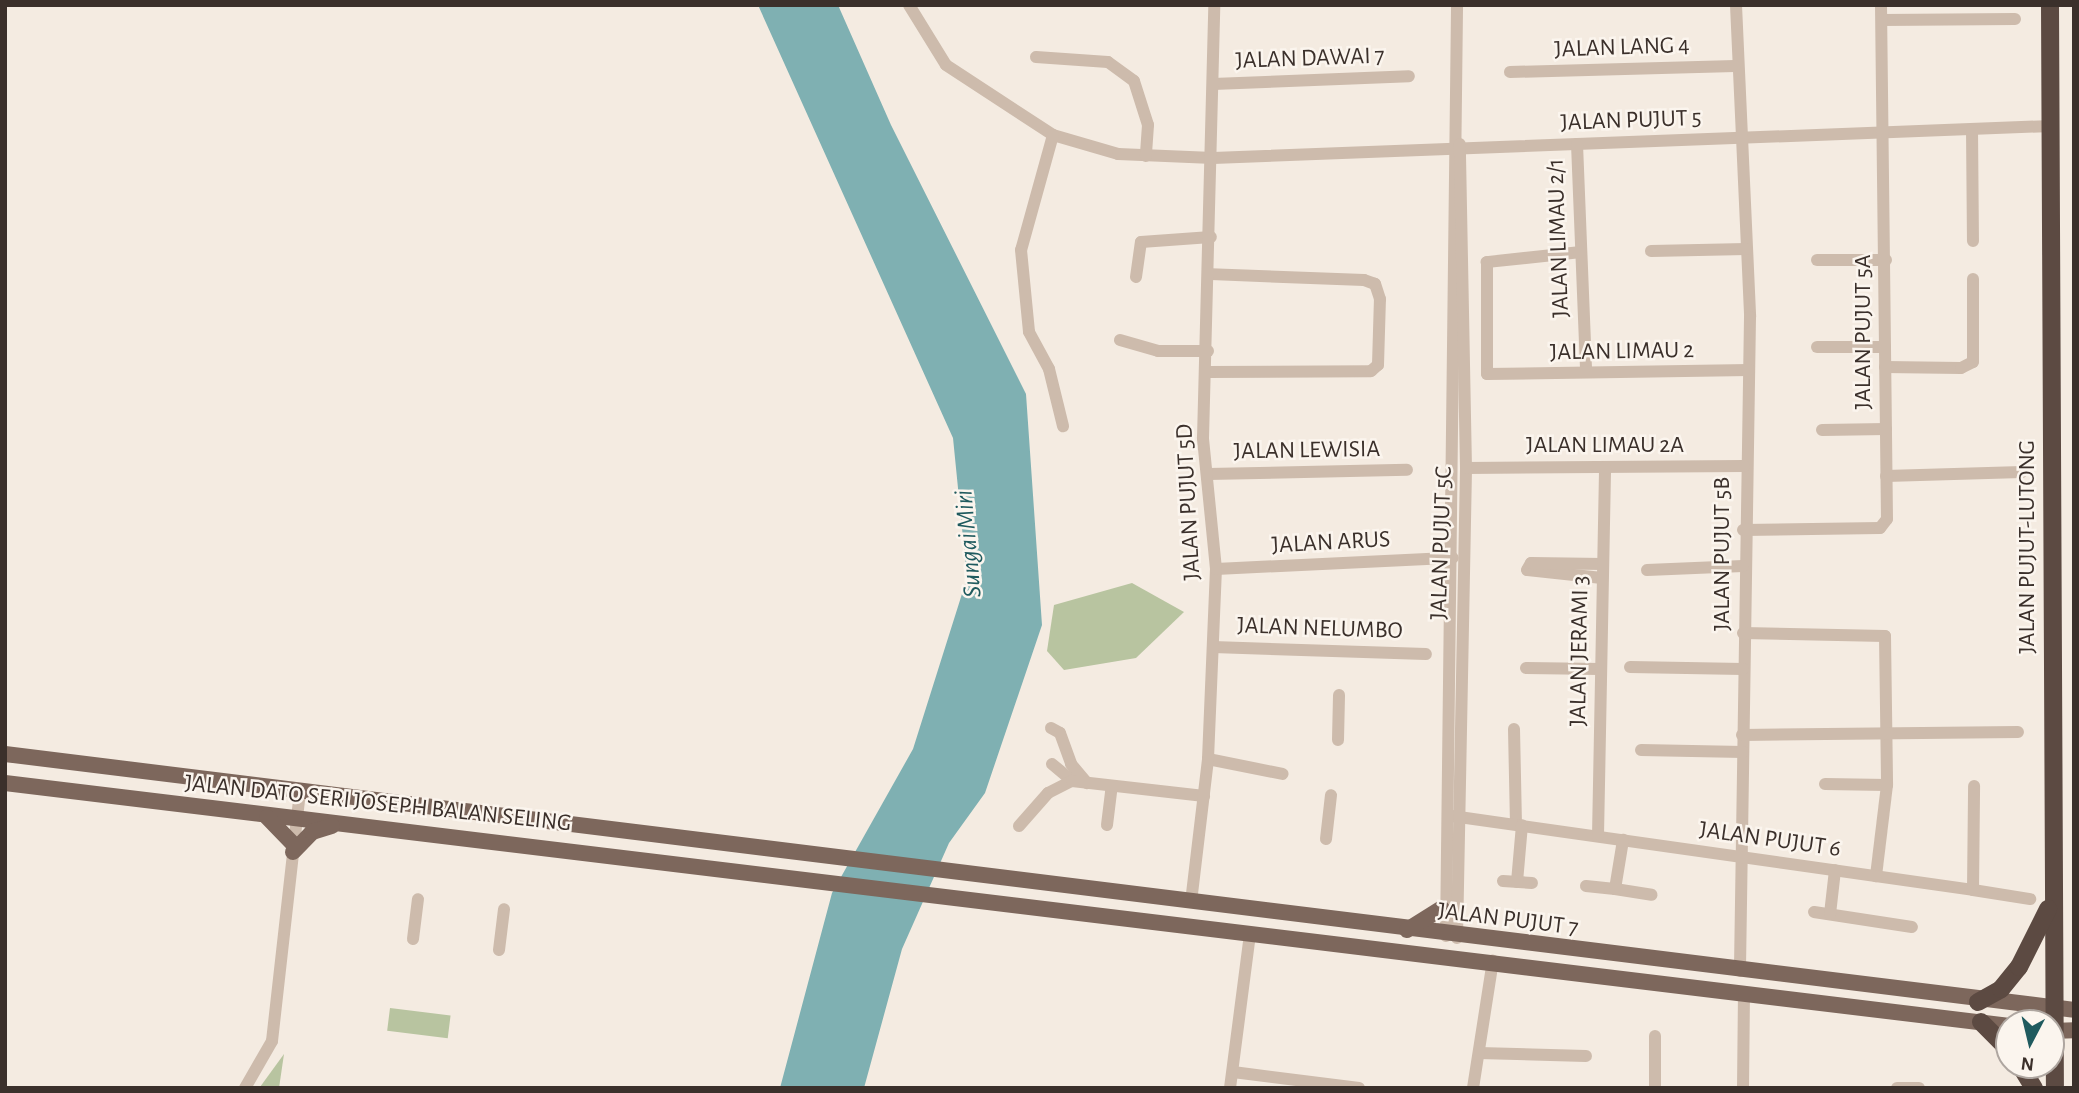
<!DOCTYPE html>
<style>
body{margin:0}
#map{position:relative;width:2079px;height:1093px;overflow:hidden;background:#f4ebe1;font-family:"Alegreya Sans",sans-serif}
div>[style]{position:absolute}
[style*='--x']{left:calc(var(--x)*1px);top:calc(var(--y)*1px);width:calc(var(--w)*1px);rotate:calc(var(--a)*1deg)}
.green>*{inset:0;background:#b8c4a0;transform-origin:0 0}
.water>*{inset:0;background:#7fb0b2}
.minor>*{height:12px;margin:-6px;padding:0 6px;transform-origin:6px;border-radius:6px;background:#cdbbac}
.major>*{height:16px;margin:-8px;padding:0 8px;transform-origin:8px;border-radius:8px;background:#7d675c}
.highway>*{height:18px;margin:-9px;padding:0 9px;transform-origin:9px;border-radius:9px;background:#5c4a42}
span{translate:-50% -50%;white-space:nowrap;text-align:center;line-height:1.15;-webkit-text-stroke:5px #fbf5ee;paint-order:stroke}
.street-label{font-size:24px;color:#3b302b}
.water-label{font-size:26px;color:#1f5a5e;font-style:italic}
.frame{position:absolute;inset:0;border:7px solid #3b302b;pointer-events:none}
.north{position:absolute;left:1995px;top:1009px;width:70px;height:70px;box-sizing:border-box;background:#fbf5ee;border:2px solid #aea6a0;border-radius:50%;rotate:187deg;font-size:19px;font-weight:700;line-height:28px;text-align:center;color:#3b302b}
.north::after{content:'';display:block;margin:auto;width:24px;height:32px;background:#1f5a5e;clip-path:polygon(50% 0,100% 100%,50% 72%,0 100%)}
</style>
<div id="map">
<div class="green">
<i style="clip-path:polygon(1132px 583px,1184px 612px,1136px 658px,1064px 670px,1047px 651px,1054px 605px)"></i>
<i style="left:390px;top:1008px;width:61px;height:23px;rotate:7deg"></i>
<i style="clip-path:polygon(284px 1054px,279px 1088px,261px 1088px,260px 1087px)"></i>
</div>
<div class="water">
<i style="clip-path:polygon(758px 5px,838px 5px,891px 125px,1026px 394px,1042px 625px,985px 793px,949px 843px,902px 949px,864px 1088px,780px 1088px,832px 893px,913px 749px,967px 578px,953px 438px)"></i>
</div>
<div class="minor">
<i style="--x:909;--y:5;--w:70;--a:58.3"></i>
<i style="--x:946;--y:65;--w:128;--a:33.2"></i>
<i style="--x:1053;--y:135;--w:68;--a:16.3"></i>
<i style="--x:1118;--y:154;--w:95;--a:2.4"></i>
<i style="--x:1213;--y:158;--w:839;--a:-2.19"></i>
<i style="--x:1736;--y:5;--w:312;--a:87.4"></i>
<i style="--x:1750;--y:317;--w:654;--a:90.88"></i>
<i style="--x:1882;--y:20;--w:133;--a:-0.4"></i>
<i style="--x:1036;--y:57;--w:72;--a:4"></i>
<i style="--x:1108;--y:62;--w:32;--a:36"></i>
<i style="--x:1134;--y:81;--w:46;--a:72.3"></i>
<i style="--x:1148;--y:125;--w:31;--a:94"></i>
<i style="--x:1510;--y:72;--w:225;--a:-1.5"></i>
<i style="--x:1213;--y:84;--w:196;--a:-2.3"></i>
<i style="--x:1972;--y:129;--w:112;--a:89.5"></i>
<i style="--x:1053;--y:135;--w:119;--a:105.5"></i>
<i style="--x:1021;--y:250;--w:82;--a:84.4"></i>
<i style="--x:1029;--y:332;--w:42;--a:61.6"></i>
<i style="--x:1049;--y:369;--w:59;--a:76.2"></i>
<i style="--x:1577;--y:144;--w:228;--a:87.7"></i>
<i style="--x:1651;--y:251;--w:95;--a:-1.2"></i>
<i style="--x:1581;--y:252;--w:95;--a:173.9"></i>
<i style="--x:1487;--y:262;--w:112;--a:90"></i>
<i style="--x:1487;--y:374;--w:262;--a:-0.9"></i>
<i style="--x:1817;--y:260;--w:69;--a:0"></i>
<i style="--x:1136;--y:277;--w:35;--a:-82"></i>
<i style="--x:1141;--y:242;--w:70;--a:-4.1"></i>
<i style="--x:1120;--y:340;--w:40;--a:16"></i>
<i style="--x:1158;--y:351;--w:50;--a:0"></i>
<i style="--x:1817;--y:347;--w:68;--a:0"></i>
<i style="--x:1885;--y:367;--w:76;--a:0.8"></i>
<i style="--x:1961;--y:368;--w:13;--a:-27"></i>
<i style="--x:1973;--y:362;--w:83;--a:-90"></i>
<i style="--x:1207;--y:372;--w:164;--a:-0.3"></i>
<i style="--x:1371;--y:371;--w:9;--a:-41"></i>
<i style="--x:1378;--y:365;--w:66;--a:-88.3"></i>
<i style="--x:1380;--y:299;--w:16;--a:-108"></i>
<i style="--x:1375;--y:284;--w:12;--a:-160"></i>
<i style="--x:1364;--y:280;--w:153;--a:-177.8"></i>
<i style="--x:1822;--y:430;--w:64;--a:-0.9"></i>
<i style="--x:1466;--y:468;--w:278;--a:-0.4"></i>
<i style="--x:1208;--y:474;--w:199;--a:-1.2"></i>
<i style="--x:1886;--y:476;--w:136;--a:-1.7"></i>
<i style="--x:1743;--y:530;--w:137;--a:-0.8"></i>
<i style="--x:1880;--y:528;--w:11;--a:-52"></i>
<i style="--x:1887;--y:519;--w:514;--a:-90.67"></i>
<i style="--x:1216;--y:569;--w:237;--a:-2.7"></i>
<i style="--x:1647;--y:570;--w:96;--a:-2.4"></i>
<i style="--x:1602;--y:578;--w:75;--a:-173.9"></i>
<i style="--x:1527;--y:570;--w:8;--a:-60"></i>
<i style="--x:1531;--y:563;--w:72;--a:0.8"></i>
<i style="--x:1743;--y:633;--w:142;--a:1.2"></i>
<i style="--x:1885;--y:636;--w:149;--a:89.2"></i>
<i style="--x:1887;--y:785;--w:92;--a:96.9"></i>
<i style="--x:1213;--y:647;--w:213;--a:1.9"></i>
<i style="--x:1630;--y:667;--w:113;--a:1"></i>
<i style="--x:1526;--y:668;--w:74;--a:0.8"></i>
<i style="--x:1051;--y:728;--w:10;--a:29"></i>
<i style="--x:1060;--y:733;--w:33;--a:70"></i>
<i style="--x:1071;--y:764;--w:25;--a:50"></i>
<i style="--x:1514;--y:729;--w:95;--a:88.8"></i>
<i style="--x:1742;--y:735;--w:276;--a:-0.6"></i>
<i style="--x:1338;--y:740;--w:45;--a:-88.7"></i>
<i style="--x:1641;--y:750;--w:102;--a:1.1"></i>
<i style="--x:1208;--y:759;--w:76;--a:11.3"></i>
<i style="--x:1052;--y:764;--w:26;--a:40"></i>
<i style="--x:1825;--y:784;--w:62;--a:0.9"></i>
<i style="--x:1452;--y:816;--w:526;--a:8.08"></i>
<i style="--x:1973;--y:890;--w:104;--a:-89.4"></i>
<i style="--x:1107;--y:825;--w:39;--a:-83"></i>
<i style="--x:1019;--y:826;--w:44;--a:-48.7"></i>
<i style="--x:1048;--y:793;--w:27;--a:-27"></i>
<i style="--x:1072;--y:781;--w:133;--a:6.5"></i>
<i style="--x:1598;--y:836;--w:369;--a:-88.9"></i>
<i style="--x:1326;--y:839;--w:44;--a:-83.5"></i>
<i style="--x:1503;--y:881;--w:29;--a:4"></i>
<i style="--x:1517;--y:882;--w:57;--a:-85"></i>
<i style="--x:1586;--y:886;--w:29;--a:6"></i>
<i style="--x:1615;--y:889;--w:50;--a:-80.7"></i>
<i style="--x:1615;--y:889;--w:37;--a:9"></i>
<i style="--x:1973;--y:890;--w:58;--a:9"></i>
<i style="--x:1191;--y:902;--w:144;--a:-83.2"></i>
<i style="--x:1208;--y:759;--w:190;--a:-87.6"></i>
<i style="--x:1216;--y:569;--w:132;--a:-95.7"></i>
<i style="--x:1203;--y:438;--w:433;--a:-88.5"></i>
<i style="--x:1814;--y:912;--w:99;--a:8.7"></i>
<i style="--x:1830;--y:914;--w:44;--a:-83.5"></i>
<i style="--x:1446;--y:936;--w:931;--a:-89.32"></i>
<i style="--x:1457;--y:938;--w:470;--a:-88.9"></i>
<i style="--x:1466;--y:468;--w:324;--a:-91.1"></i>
<i style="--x:413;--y:939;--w:40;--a:-82.9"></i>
<i style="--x:499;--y:950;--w:41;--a:-83"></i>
<i style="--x:1655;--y:1036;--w:52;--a:90"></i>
<i style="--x:1479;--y:1053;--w:107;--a:1.6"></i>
<i style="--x:1233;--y:1072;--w:127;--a:7.2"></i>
<i style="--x:245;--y:1088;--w:54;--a:-60.1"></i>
<i style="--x:272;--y:1041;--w:252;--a:-83.6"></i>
<i style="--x:1230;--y:1088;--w:155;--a:-82.6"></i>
<i style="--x:1473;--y:1088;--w:129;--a:-81.1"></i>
<i style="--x:1743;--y:1088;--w:96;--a:-89.4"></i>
<i style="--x:1897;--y:1088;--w:22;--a:0"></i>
</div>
<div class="major">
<i style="--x:5;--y:754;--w:2085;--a:7.05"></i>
<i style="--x:5;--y:783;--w:2019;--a:6.91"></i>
<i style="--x:267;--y:817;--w:39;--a:46"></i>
<i style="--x:293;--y:852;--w:28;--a:-46"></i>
<i style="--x:312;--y:832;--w:21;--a:-17"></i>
<i style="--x:1407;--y:930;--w:41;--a:-32.2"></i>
<i style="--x:2051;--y:1031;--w:23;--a:-2"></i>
</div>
<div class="highway">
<i style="--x:2050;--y:5;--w:1083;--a:89.74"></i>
<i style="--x:1978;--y:1002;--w:26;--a:-29"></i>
<i style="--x:2001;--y:989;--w:28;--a:-51"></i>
<i style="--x:2019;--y:967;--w:65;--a:-63.4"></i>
<i style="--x:1981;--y:1022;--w:40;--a:45"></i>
<i style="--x:2020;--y:1065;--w:27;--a:59"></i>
</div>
<div class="street-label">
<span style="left:1622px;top:48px;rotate:-2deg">JALAN LANG 4</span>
<span style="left:1310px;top:59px;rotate:-2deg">JALAN DAWAI 7</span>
<span style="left:1631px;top:121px;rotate:-2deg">JALAN PUJUT 5</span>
<span style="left:1559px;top:238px;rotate:-92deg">JALAN LIMAU 2/1</span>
<span style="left:1864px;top:332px;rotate:-90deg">JALAN PUJUT 5A</span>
<span style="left:1622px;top:352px;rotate:-1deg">JALAN LIMAU 2</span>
<span style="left:1605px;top:446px">JALAN LIMAU 2A</span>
<span style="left:1307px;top:451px;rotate:-1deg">JALAN LEWISIA</span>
<span style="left:1189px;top:502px;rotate:-93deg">JALAN PUJUT 5D</span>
<span style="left:1331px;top:543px;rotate:-3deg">JALAN ARUS</span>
<span style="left:1442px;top:543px;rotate:-88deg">JALAN PUJUT 5C</span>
<span style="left:2028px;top:547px;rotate:-90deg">JALAN PUJUT-LUTONG</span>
<span style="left:1723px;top:554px;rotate:-90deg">JALAN PUJUT 5B</span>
<span style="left:1320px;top:629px;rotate:2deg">JALAN NELUMBO</span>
<span style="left:1580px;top:651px;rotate:-89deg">JALAN JERAMI 3</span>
<span style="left:378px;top:804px;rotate:6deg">JALAN DATO SERI JOSEPH BALAN SELING</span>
<span style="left:1770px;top:840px;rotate:8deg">JALAN PUJUT 6</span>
<span style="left:1508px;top:920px;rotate:7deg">JALAN PUJUT 7</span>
</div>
<div class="water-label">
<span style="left:969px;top:544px;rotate:-95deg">Sungai Miri</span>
</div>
<div class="frame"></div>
<div class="north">N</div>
</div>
